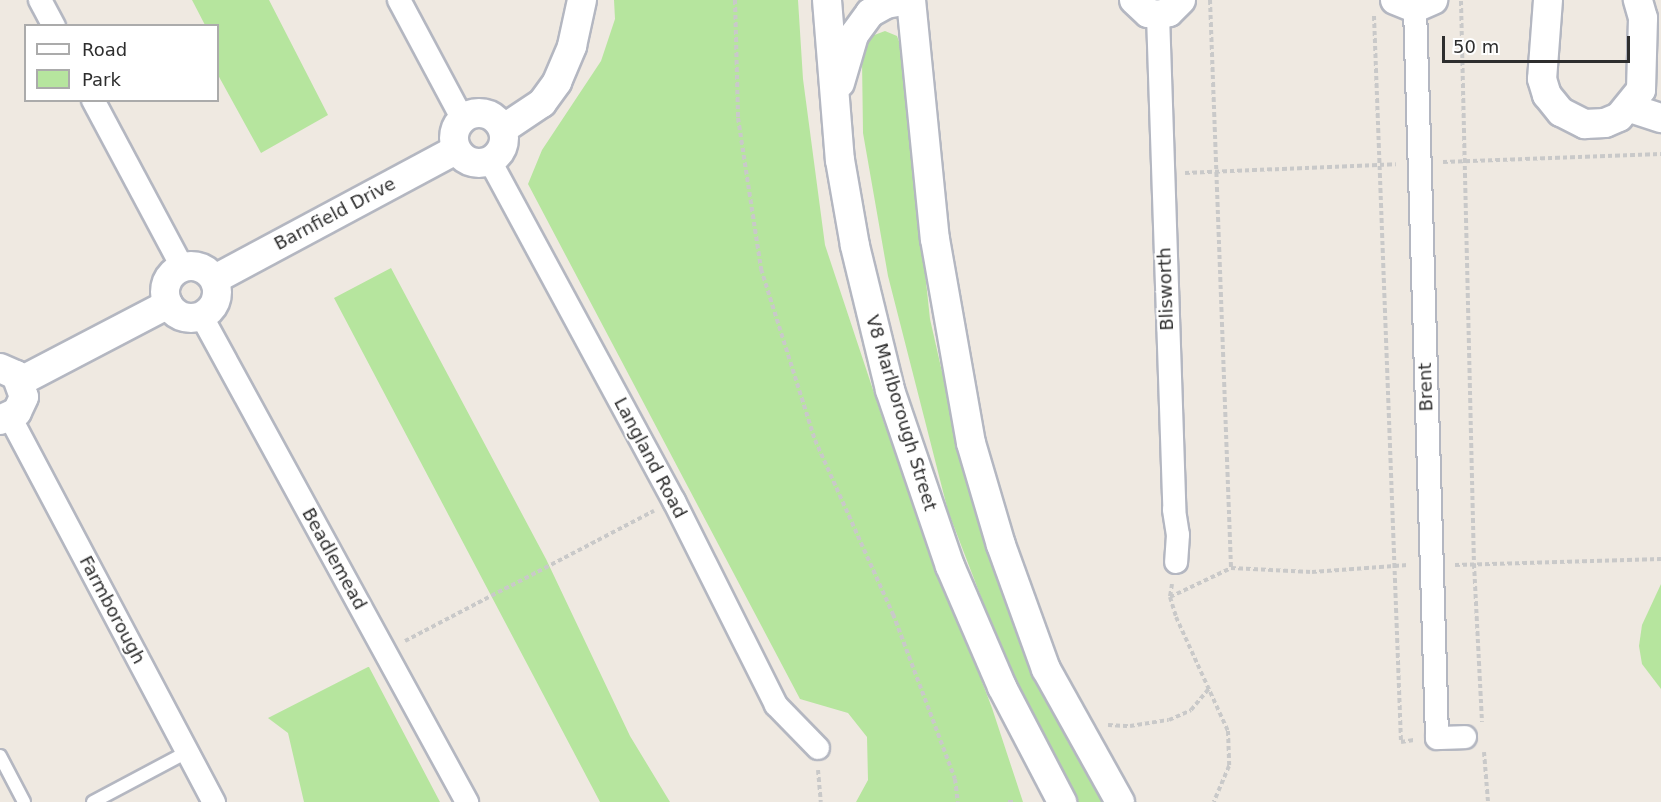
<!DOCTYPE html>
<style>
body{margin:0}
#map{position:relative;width:1661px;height:802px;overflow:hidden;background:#efe9e1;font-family:"DejaVu Sans",sans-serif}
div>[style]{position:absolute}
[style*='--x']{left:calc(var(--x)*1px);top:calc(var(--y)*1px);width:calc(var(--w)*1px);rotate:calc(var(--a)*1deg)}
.green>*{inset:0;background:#b6e59e}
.path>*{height:4px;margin-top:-2px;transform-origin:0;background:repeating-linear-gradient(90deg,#c9c9c9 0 4.5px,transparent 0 7.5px)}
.roads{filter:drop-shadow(2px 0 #b4b7c1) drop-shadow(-2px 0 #b4b7c1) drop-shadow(0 2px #b4b7c1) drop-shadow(0 -2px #b4b7c1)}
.service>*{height:12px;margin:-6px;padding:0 6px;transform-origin:6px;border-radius:6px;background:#fff}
.minor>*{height:22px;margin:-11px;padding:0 11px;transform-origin:11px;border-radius:11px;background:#fff}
.tertiary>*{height:28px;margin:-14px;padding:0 14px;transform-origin:14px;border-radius:14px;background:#fff}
.tertiary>.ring{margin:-14px;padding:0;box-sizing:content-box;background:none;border:28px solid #fff;border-radius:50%}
span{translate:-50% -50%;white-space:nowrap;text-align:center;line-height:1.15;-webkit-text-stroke:4.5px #fff;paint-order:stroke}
.street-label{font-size:18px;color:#2e2e2e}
.legend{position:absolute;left:24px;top:24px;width:195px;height:78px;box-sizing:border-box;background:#fff;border:2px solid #ababab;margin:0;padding:8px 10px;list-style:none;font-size:18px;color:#2e2e2e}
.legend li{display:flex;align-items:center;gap:12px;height:30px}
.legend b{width:30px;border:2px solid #ababab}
.scale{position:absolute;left:1442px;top:36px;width:188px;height:27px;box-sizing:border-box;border:3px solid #2e2e2e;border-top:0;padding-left:8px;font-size:18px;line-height:21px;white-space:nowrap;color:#2e2e2e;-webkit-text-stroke:4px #fff;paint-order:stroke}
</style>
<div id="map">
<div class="green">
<i style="clip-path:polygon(192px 0,269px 0,328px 115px,261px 153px,218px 75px,218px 26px,205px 25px)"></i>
<i style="clip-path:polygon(614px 0,798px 0,803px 79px,825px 245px,884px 423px,992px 708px,1023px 802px,856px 802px,868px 780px,867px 737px,848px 713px,800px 699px,528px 184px,542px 150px,601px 61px,615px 19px)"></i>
<i style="clip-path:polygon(885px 31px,897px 36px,901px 47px,930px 319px,960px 451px,1039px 677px,1068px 742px,1102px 802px,1078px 802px,1022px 704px,948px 511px,888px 276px,863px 133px,862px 60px,869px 37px)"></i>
<i style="clip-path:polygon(391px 268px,546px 559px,630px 736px,670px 802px,600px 802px,334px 298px)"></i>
<i style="clip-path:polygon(1661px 584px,1661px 689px,1642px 664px,1639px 646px,1642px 625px)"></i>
<i style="clip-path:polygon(368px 667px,369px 667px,440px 802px,304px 802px,288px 733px,268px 718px)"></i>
</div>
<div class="path">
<i style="--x:735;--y:0;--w:118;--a:88.5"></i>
<i style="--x:738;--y:118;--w:153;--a:81.3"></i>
<i style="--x:761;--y:269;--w:179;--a:72.5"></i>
<i style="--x:815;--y:440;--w:191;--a:65.9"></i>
<i style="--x:893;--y:614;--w:176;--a:69.4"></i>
<i style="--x:955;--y:779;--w:23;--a:83"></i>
<i style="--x:1210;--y:0;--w:568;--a:87.88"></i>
<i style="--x:1461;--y:1;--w:563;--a:88.68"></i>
<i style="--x:1474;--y:564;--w:158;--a:87.1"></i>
<i style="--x:1374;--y:16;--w:727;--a:87.87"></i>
<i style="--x:1401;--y:742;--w:13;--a:-9"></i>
<i style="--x:1443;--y:162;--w:218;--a:-2.1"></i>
<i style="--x:1185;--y:173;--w:211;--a:-2.4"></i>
<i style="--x:1455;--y:565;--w:206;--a:-1.7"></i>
<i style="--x:1172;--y:584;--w:13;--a:99"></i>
<i style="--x:1170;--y:597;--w:21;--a:73"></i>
<i style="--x:1176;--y:617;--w:125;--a:65.5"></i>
<i style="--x:1228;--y:731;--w:35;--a:88"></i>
<i style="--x:1229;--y:766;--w:39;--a:113"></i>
<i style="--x:1170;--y:597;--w:68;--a:-25.4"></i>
<i style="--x:1231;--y:568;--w:81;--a:2.8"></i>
<i style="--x:1312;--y:572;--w:96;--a:-4.2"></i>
<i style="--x:405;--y:641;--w:281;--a:-27.6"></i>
<i style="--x:1108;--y:725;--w:22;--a:3"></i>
<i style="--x:1130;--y:726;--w:39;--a:-9"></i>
<i style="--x:1169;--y:720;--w:24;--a:-24"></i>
<i style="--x:1191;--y:710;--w:30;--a:-50"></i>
<i style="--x:1484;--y:752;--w:50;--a:85.4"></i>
<i style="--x:818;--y:770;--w:32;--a:85"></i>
<i style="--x:1008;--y:802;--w:7;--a:0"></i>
</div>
<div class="roads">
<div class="service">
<i style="--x:0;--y:756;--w:52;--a:62.4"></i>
<i style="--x:93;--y:802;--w:106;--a:-28"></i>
</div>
<div class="minor">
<i style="--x:40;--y:0;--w:30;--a:62"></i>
<i style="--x:399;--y:0;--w:134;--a:61.9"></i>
<i style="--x:1415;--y:8;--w:730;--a:88.27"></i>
<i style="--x:1437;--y:738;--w:28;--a:-2"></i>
<i style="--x:1158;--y:15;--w:495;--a:88.1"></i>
<i style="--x:1174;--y:510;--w:25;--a:81"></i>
<i style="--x:1178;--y:535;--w:27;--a:94"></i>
<i style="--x:93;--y:100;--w:189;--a:61.9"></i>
<i style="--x:490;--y:161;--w:387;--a:61.6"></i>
<i style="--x:674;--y:501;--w:228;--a:63.4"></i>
<i style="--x:776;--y:705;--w:60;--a:45.7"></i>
<i style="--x:202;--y:317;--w:553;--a:61.35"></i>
<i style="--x:10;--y:417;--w:436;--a:62.1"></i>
</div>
<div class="tertiary">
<i style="--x:827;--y:0;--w:161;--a:85.4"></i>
<i style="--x:840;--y:160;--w:87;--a:80.1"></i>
<i style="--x:855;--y:246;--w:148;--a:76.3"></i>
<i style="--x:890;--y:390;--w:186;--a:71.2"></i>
<i style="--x:950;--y:566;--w:132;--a:66.7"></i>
<i style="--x:1002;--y:687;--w:130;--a:62.4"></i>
<i style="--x:911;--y:0;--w:240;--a:84.3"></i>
<i style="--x:935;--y:239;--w:207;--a:80"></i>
<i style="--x:971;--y:443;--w:106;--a:73.6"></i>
<i style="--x:1001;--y:545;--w:132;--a:70.1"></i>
<i style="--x:1046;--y:669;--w:152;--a:60.9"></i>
<i style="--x:1134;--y:0;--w:19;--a:43"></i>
<i style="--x:1148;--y:13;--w:10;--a:11"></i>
<i style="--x:1158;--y:15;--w:11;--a:-15"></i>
<i style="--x:1169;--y:12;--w:17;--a:-45"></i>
<i style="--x:1395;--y:0;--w:22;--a:22"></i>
<i style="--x:1415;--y:8;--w:20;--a:-24"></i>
<i style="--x:1548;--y:0;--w:79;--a:94.3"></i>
<i style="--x:1542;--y:79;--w:17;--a:73"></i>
<i style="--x:1547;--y:95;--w:22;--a:51"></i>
<i style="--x:1561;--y:112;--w:27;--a:27"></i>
<i style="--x:1585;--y:124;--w:20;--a:-3"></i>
<i style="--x:1605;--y:123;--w:15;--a:-23"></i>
<i style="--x:1619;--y:117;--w:35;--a:-51"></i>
<i style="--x:1641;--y:90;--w:72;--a:-88.4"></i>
<i style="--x:1643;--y:18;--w:19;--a:-106"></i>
<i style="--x:840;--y:83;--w:50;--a:-73.7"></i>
<i style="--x:854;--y:35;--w:27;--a:-54"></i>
<i style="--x:870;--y:13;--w:18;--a:-29"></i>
<i style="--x:886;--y:4;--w:23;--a:-10"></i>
<i style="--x:1630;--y:108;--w:33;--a:18"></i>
<i class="ring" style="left:454px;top:113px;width:22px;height:22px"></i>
<i style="--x:503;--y:129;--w:47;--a:-33.7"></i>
<i style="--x:542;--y:103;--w:26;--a:-54"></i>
<i style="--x:557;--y:82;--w:39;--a:-67"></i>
<i style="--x:572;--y:46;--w:47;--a:-77.7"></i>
<i class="ring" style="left:165px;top:266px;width:24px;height:24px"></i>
<i style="--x:215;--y:279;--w:273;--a:-28.2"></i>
<i style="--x:0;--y:368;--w:17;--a:24"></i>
<i style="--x:16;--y:375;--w:23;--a:70"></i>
<i style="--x:24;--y:397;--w:17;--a:115"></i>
<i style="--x:17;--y:412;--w:19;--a:155"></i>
<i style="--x:21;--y:381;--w:166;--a:-27.6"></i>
</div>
</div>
<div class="street-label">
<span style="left:335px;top:214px;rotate:-28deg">Barnfield Drive</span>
<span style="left:1166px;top:289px;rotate:-92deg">Blisworth</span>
<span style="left:1426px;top:387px;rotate:-92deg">Brent</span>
<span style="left:901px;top:413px;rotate:73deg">V8 Marlborough Street</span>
<span style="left:650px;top:458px;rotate:62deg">Langland Road</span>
<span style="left:334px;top:559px;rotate:61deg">Beadlemead</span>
<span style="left:112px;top:610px;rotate:62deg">Farmborough</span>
</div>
<ul class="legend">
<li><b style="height:8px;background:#fff"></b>Road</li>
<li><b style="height:16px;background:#b6e59e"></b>Park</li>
</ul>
<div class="scale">50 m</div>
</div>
